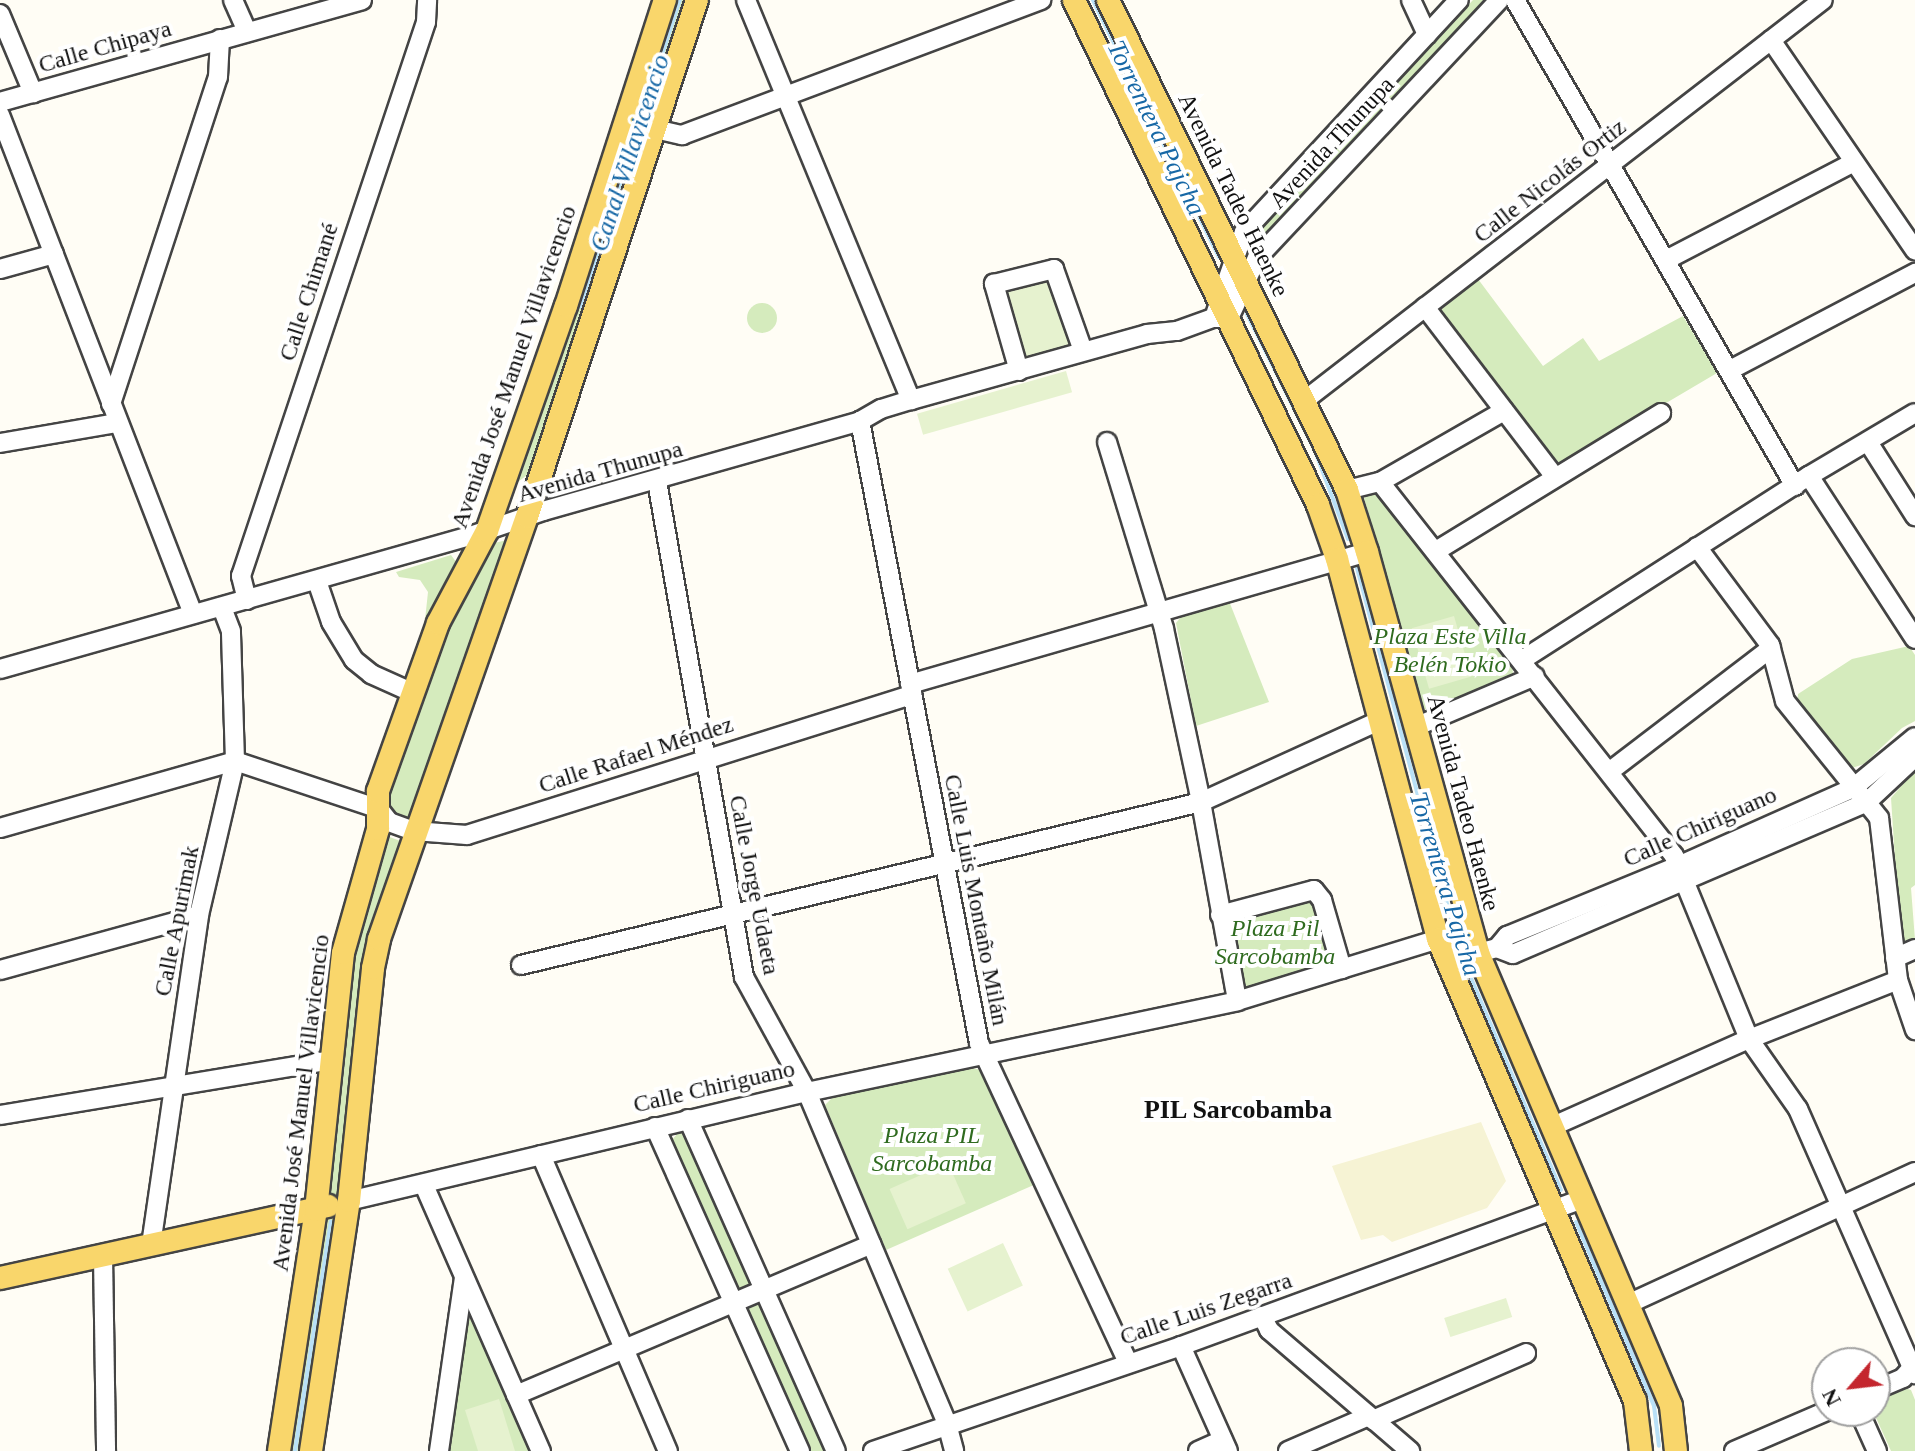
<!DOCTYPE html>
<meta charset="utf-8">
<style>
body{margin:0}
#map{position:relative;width:1915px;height:1451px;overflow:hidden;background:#fffdf5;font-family:"Times New Roman",serif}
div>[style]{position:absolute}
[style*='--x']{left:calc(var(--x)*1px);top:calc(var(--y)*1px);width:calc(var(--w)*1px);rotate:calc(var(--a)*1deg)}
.farmland>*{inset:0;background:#f6f3d4}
.green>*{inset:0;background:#d5ebbd}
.round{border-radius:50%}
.pitch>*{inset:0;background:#e6f2cf;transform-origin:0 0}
.stream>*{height:4px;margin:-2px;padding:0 2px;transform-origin:2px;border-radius:2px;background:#b9e0f7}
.roads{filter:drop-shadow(2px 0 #444) drop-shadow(-2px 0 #444) drop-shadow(0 2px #444) drop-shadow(0 -2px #444)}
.minor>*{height:18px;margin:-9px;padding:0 9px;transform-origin:9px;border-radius:9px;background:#fff}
.major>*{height:22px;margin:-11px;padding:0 11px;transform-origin:11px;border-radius:11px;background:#f9d66b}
span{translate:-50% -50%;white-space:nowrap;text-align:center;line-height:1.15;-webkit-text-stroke:8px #fff;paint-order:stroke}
.street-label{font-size:24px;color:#111}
.park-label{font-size:24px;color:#2f6b1f;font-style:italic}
.water-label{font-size:26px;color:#1768a6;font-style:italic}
.neighbourhood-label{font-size:26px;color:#111;font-weight:700}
.north{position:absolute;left:1811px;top:1347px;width:80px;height:80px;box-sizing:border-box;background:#fff;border:2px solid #a0a0a0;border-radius:50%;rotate:242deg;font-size:22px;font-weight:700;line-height:32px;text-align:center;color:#111}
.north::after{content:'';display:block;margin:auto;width:28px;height:36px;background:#c4262e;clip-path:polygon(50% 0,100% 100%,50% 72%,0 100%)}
</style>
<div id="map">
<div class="farmland">
<i style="clip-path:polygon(1481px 1122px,1506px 1181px,1487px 1208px,1392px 1242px,1383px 1235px,1361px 1240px,1332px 1166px)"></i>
</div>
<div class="green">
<i style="clip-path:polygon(675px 0,688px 0,530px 473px,515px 484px)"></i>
<i style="clip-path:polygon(1473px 0,1486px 0,1255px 244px,1251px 240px)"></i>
<i style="clip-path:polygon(1478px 279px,1543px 366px,1583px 338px,1599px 361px,1683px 316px,1717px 373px,1556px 468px,1437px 313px)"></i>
<i class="round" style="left:747px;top:303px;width:30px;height:30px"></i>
<i style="clip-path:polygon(1375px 490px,1512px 662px,1513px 675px,1432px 710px,1424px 709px,1364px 498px)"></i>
<i style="clip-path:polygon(507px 540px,511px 541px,410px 818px,402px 816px,389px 808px,387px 795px,443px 633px,490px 544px)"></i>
<i style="clip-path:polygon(451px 555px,459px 566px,431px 626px,425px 620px,428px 592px,420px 580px,399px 577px,396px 572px)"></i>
<i style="clip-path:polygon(1229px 601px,1269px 702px,1196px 726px,1176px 623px,1181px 617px)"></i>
<i style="clip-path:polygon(1909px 646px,1915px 655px,1915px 721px,1902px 728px,1864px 764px,1852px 768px,1842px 765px,1797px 705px,1798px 694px,1852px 659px)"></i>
<i style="clip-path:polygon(1915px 770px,1915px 885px,1911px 888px,1915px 940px,1905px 944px,1900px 935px,1891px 798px)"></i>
<i style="clip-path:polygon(387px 836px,403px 842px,343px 1194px,324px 1199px,351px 947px)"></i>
<i style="clip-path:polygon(1315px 897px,1332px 960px,1248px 987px,1243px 983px,1233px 918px)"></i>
<i style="clip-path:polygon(968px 1067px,981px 1070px,986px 1075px,1036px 1184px,886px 1250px,825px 1105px,832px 1098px)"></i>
<i style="clip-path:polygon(678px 1133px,687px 1133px,752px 1285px,749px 1289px,738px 1292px,671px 1141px)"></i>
<i style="clip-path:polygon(330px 1216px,339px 1219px,304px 1451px,286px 1451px,325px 1218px)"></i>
<i style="clip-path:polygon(755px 1303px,763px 1306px,827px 1451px,803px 1451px,745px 1312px)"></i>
<i style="clip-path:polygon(470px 1319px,474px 1320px,531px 1451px,445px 1451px,465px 1322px)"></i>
<i style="clip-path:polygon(1904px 1388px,1911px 1390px,1915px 1400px,1915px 1451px,1891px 1451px,1873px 1411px,1875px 1400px)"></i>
</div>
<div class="pitch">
<i style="left:1053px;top:276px;width:72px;height:56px;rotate:74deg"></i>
<i style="left:1066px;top:371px;width:22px;height:155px;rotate:74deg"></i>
<i style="left:1454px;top:616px;width:63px;height:44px;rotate:74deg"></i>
<i style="left:948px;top:1163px;width:44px;height:64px;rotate:66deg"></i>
<i style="left:1003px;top:1243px;width:47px;height:61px;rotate:65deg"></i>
<i style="left:1506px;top:1298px;width:20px;height:65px;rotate:72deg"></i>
<i style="clip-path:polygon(499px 1399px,515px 1451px,478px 1451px,465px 1410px)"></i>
</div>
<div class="stream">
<i style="--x:1093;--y:0;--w:286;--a:63.9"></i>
<i style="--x:580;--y:307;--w:323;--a:-72"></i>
<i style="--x:1247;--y:314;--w:153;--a:63.6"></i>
<i style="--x:1315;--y:451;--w:94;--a:69.4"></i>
<i style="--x:1357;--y:568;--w:390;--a:75"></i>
<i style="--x:1462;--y:957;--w:253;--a:67"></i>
<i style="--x:1576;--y:1222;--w:200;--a:67"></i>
<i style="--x:1654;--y:1406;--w:40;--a:82.9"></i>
<i style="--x:295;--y:1451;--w:232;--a:-81.1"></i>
</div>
<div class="roads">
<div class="minor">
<i style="--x:233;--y:0;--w:35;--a:66"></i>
<i style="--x:746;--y:0;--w:433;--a:67.6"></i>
<i style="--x:1411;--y:0;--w:38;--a:65"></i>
<i style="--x:1515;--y:0;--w:561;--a:60.05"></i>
<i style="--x:0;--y:14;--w:86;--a:67.3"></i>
<i style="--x:1771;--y:40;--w:255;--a:55.6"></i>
<i style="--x:0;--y:102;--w:376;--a:-15.7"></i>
<i style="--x:0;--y:115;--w:535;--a:68.85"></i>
<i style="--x:655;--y:129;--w:28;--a:13"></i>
<i style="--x:682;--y:135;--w:384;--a:-20.6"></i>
<i style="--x:1666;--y:260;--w:212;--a:-27.5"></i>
<i style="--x:0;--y:269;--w:56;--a:-15.5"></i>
<i style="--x:1425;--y:307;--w:214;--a:52.6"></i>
<i style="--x:1216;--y:312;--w:85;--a:-70.7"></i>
<i style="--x:1244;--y:232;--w:316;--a:-47.2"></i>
<i style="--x:1730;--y:370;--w:209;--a:-27.7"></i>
<i style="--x:1019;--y:371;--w:91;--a:-106"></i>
<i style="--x:994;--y:284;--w:62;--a:-14"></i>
<i style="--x:1054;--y:269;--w:87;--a:70.5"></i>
<i style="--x:1305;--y:400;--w:654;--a:-37.68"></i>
<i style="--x:111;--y:404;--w:344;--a:-71.9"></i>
<i style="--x:218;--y:77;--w:38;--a:-87"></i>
<i style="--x:860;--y:421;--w:633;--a:79.17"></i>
<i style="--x:979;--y:1043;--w:352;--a:65"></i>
<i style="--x:1107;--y:442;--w:195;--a:73"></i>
<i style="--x:1164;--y:629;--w:177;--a:77.9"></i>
<i style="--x:1201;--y:802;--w:202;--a:79.7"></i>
<i style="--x:1868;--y:442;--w:88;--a:57.6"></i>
<i style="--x:0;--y:443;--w:119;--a:-9.7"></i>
<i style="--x:1809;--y:476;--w:194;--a:57"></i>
<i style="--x:657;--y:481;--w:504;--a:80.05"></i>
<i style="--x:744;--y:977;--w:131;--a:61.3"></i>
<i style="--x:807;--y:1092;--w:360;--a:67.1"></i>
<i style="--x:947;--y:1424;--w:28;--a:75"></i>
<i style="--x:1380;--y:482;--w:143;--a:-29.8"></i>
<i style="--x:1347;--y:490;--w:34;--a:-14"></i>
<i style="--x:1380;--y:482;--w:476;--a:51.8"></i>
<i style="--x:1674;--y:856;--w:198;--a:67.7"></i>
<i style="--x:1749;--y:1039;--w:85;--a:55"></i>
<i style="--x:1798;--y:1109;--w:290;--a:66.2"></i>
<i style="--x:1697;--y:547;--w:122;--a:53.3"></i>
<i style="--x:1770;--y:645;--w:58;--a:75"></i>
<i style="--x:1785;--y:701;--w:150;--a:51.2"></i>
<i style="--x:1879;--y:818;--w:163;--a:83.3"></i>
<i style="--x:1898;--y:980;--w:53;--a:71.2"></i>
<i style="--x:1436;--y:551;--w:264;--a:-31.5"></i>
<i style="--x:317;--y:581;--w:43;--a:71.1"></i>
<i style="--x:331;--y:622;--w:44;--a:58.8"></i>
<i style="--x:354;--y:660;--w:22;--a:39"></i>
<i style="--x:371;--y:674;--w:44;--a:24.2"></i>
<i style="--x:247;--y:600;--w:25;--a:-104"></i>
<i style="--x:241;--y:576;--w:584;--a:-71.53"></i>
<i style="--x:426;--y:22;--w:22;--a:-87"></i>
<i style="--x:1522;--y:660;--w:341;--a:-32.7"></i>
<i style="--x:1809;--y:476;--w:123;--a:-30.7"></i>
<i style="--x:0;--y:669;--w:488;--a:-15.8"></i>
<i style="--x:470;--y:536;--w:77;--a:-18.9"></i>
<i style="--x:543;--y:511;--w:330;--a:-15.8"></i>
<i style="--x:860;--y:421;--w:24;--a:-30"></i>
<i style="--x:881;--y:409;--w:31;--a:-17"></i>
<i style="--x:911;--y:400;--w:245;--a:-15.6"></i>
<i style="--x:1147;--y:334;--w:30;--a:-6"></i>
<i style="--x:1177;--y:331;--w:37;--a:-20"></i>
<i style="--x:1212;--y:318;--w:17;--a:0"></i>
<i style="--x:1229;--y:318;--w:66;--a:-65"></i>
<i style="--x:1257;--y:258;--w:354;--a:-46.8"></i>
<i style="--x:910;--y:684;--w:476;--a:-16.1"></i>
<i style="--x:1415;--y:727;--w:130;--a:-23"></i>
<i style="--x:1609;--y:772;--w:204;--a:-37.4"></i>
<i style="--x:0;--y:828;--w:244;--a:-15.9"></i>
<i style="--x:235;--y:761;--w:152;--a:18.4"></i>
<i style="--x:379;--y:809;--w:16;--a:52"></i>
<i style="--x:389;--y:822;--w:27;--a:20"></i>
<i style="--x:414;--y:831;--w:53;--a:4.3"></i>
<i style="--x:467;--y:835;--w:467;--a:-17.5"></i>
<i style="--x:1220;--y:915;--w:97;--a:-14.9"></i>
<i style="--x:1314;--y:890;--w:13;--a:51"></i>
<i style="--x:1322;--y:900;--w:72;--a:73.8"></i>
<i style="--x:1441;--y:948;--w:37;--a:8"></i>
<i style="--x:1478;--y:953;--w:20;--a:-15"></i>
<i style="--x:1497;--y:948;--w:16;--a:-50"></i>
<i style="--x:1507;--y:936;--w:185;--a:-22.3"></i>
<i style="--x:1678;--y:866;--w:192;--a:-24"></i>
<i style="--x:1853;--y:788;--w:80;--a:-39.4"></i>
<i style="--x:1497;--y:948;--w:17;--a:21"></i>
<i style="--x:1513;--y:954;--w:385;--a:-23.2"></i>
<i style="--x:1867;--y:802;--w:66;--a:-43.2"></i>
<i style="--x:1895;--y:958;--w:22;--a:-24"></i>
<i style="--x:521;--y:965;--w:699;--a:-13.48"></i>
<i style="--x:1201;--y:802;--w:196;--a:-24.5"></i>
<i style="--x:0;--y:970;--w:206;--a:-15.4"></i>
<i style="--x:0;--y:1115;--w:336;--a:-9.4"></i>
<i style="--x:688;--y:1119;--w:363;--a:66"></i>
<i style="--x:655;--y:1127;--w:355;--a:65.9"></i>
<i style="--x:1551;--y:1127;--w:217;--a:-24"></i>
<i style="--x:1749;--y:1039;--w:160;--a:-21.6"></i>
<i style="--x:541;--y:1155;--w:322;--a:66.8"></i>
<i style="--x:424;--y:1185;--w:291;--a:66.3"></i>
<i style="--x:349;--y:1201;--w:471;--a:-13.4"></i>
<i style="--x:807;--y:1092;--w:440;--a:-11.9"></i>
<i style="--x:1237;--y:1001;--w:210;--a:-17.1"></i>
<i style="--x:151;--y:1245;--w:333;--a:-81.7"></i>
<i style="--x:199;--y:915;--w:158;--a:-76.8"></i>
<i style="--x:235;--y:761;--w:130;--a:-91.8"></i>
<i style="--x:231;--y:631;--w:26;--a:-111"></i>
<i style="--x:103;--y:1256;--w:195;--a:89.1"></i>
<i style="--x:1628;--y:1304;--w:316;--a:-24.7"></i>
<i style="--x:1262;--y:1316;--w:16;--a:63"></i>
<i style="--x:1269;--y:1330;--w:186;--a:40.6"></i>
<i style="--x:1181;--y:1346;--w:115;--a:65.9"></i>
<i style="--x:1875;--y:1390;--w:30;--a:-23"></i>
<i style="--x:1903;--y:1378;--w:18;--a:-49"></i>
<i style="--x:516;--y:1395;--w:386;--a:-23"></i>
<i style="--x:1859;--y:1411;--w:44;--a:65.8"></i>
<i style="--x:1373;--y:1420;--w:167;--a:-23.6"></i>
<i style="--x:439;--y:1451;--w:175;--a:-81.8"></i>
<i style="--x:873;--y:1451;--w:325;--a:-18.8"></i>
<i style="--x:1181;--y:1346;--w:428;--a:-20.1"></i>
<i style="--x:1198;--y:1451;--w:27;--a:-24"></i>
<i style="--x:1288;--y:1451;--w:88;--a:-23.4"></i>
<i style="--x:1734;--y:1451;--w:101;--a:-23.3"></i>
</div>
<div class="major">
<i style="--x:1074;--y:0;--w:561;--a:64.21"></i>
<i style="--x:1318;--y:505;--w:57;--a:70.6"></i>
<i style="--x:1337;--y:559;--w:393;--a:75.1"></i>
<i style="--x:1438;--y:939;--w:502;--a:66.91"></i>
<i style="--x:1635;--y:1401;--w:50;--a:83.2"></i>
<i style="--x:1108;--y:0;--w:545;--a:64"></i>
<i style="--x:1347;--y:490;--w:65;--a:72.1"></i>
<i style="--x:1367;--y:552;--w:416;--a:74.5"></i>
<i style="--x:1478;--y:953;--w:492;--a:66.9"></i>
<i style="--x:1671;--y:1406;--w:45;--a:83.7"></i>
<i style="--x:0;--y:1278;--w:336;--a:-12.4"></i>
<i style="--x:279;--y:1451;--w:244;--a:-81.3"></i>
<i style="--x:316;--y:1210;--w:258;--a:-84"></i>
<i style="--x:343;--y:953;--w:129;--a:-74.2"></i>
<i style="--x:378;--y:829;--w:38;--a:-90"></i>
<i style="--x:378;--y:791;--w:178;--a:-70.3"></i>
<i style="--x:438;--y:623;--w:104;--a:-62"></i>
<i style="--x:487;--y:531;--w:238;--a:-70.7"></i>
<i style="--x:566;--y:306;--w:322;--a:-72.1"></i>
<i style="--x:311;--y:1451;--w:253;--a:-81.4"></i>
<i style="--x:349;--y:1201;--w:234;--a:-84.1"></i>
<i style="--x:373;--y:968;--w:30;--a:-78"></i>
<i style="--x:379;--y:939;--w:447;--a:-70.7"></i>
<i style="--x:527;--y:517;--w:544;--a:-71.8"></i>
</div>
</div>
<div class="street-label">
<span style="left:105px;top:47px;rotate:-16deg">Calle Chipaya</span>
<span style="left:1332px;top:143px;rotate:-47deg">Avenida Thunupa</span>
<span style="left:1550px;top:181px;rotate:-38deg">Calle Nicolás Ortiz</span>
<span style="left:1233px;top:195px;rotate:64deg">Avenida Tadeo Haenke</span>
<span style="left:309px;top:292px;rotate:-72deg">Calle Chimané</span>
<span style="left:514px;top:367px;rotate:-71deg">Avenida José Manuel Villavicencio</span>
<span style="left:600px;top:472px;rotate:-16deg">Avenida Thunupa</span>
<span style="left:636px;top:755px;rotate:-18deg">Calle Rafael Méndez</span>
<span style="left:1463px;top:803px;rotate:75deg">Avenida Tadeo Haenke</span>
<span style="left:1700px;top:827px;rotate:-24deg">Calle Chiriguano</span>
<span style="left:754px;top:885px;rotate:79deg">Calle Jorge Udaeta</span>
<span style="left:976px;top:900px;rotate:79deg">Calle Luis Montaño Milán</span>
<span style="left:177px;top:921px;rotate:-79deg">Calle Apurimak</span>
<span style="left:714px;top:1087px;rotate:-13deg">Calle Chiriguano</span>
<span style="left:301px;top:1103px;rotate:-83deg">Avenida José Manuel Villavicencio</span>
<span style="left:1206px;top:1309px;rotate:-19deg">Calle Luis Zegarra</span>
</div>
<div class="park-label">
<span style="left:1450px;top:651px">Plaza Este Villa<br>Belén Tokio</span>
<span style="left:1275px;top:943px">Plaza Pil<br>Sarcobamba</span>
<span style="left:932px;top:1150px">Plaza PIL<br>Sarcobamba</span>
</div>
<div class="water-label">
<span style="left:1156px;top:128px;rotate:64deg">Torrentera Pajcha</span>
<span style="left:630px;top:153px;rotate:-72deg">Canal Villavicencio</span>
<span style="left:1445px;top:884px;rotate:73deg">Torrentera Pajcha</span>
</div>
<div class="neighbourhood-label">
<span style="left:1238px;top:1110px">PIL Sarcobamba</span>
</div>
<div class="north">N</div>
</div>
